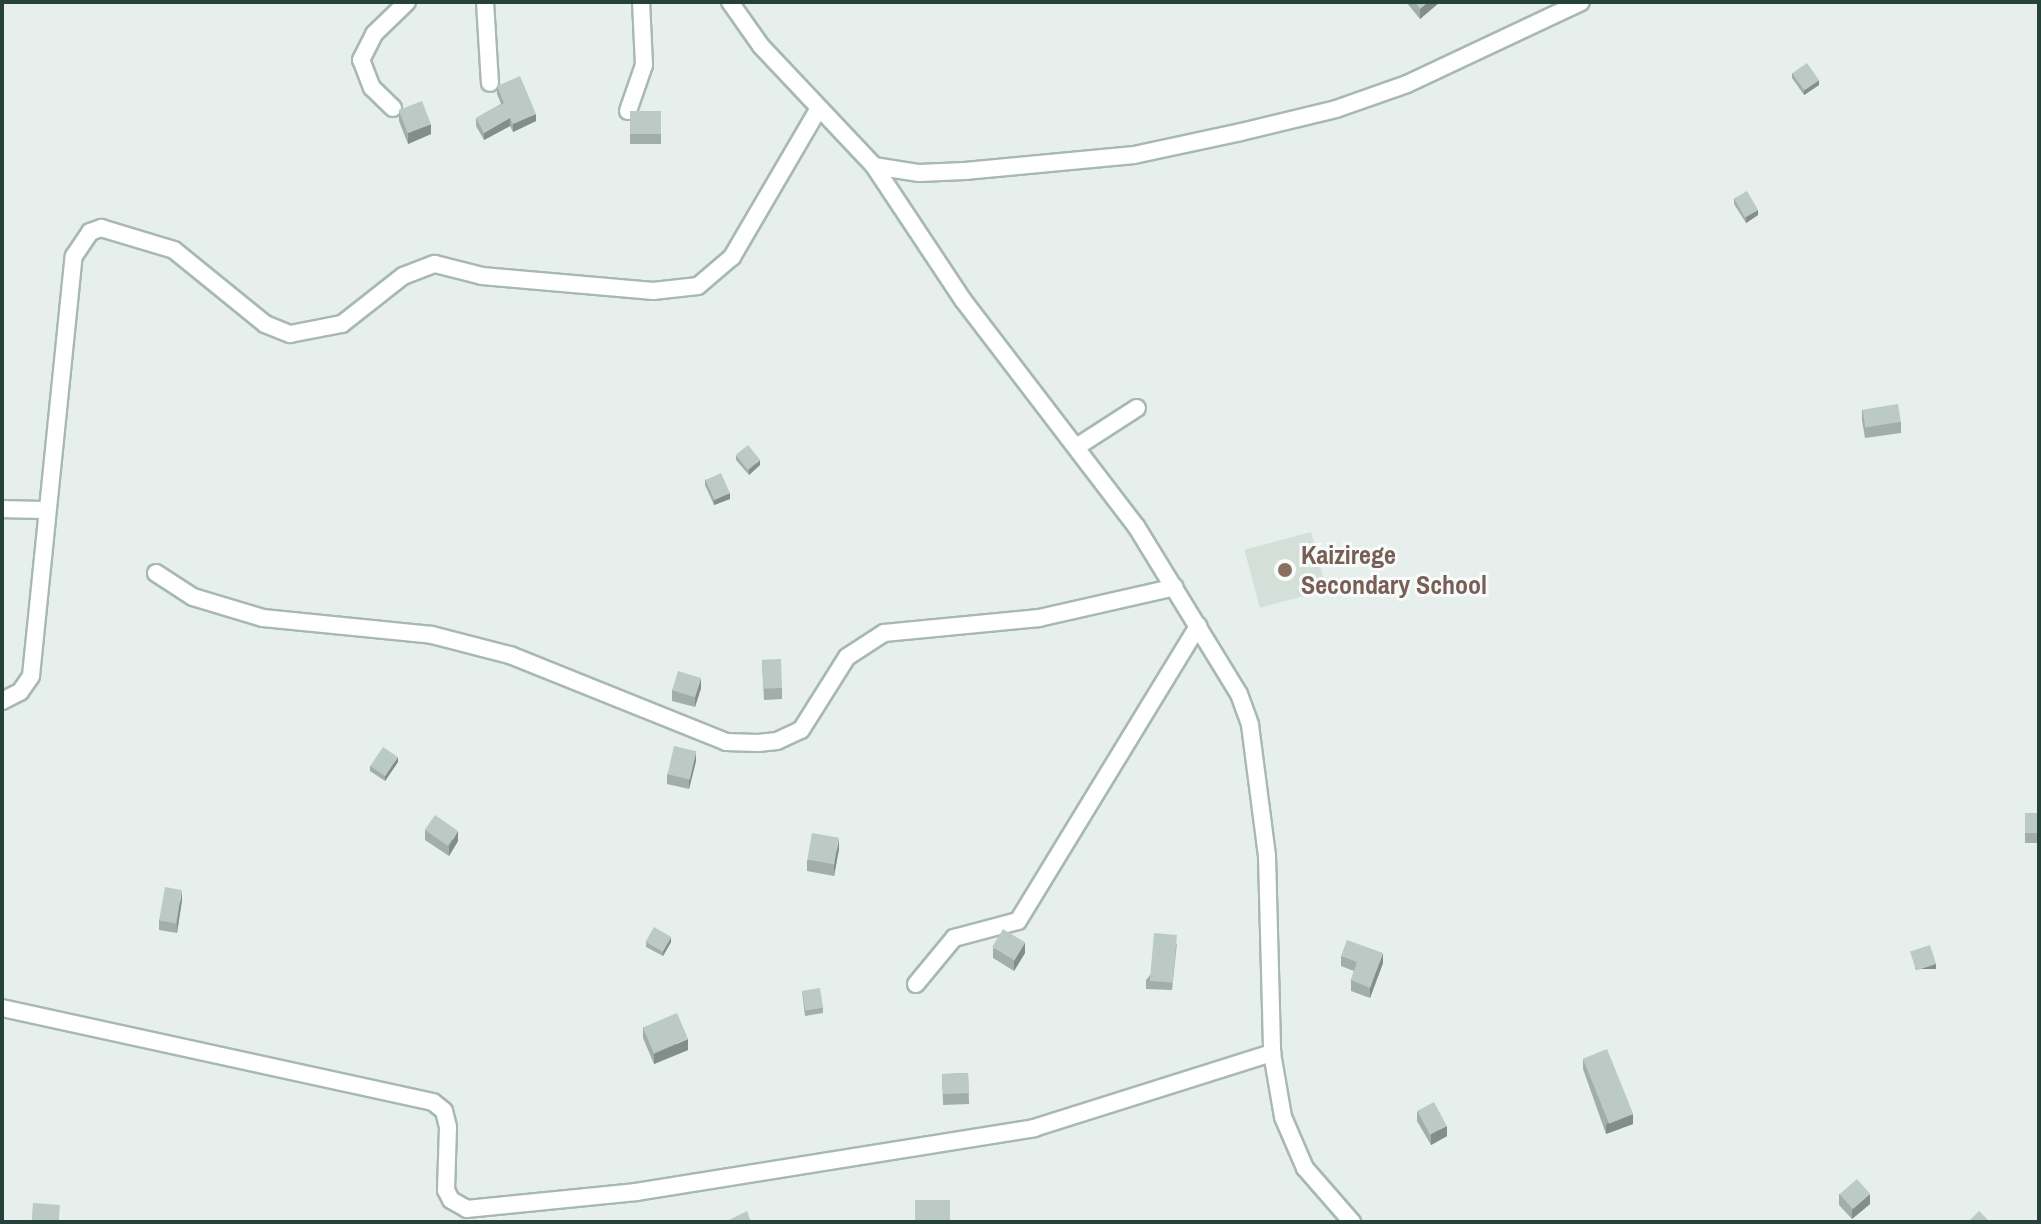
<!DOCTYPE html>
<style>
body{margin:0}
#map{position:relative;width:2041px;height:1224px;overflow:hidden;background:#e6efeb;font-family:"Archivo Narrow",sans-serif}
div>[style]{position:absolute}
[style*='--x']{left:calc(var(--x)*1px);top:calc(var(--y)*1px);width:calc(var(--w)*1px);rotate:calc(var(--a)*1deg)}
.built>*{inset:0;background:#d4dfda;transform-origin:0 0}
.roads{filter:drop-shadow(2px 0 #a8b8b2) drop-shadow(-2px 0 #a8b8b2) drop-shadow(0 2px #a8b8b2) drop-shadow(0 -2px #a8b8b2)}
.street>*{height:16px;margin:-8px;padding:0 8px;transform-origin:8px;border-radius:8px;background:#fff}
.wall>*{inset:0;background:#a1aea9;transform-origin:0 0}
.shaded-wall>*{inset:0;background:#838d89;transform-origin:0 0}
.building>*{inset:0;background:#bbcac4;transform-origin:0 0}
.dots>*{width:22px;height:22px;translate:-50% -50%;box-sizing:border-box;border:4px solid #f7fbf9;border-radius:50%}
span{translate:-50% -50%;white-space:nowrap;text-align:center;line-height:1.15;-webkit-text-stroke:6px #f7fbf9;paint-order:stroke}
.education-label{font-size:26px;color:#785e54;font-weight:700}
.left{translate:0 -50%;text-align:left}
.frame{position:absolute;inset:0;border:4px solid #24423a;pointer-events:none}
</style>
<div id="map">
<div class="built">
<i style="left:1311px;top:532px;width:60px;height:69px;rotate:75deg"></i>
</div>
<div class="roads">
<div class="street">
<i style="--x:485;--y:2;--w:81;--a:86.5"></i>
<i style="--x:730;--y:2;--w:54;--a:54.8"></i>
<i style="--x:761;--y:46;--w:165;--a:46.7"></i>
<i style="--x:874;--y:166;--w:161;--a:56.4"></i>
<i style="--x:963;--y:300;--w:285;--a:52.6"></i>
<i style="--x:1136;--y:526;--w:197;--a:58.5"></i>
<i style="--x:1239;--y:694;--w:33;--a:70"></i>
<i style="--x:1250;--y:725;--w:132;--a:82.6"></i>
<i style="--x:1267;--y:856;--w:197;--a:88.5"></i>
<i style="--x:1272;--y:1053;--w:65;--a:80.2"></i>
<i style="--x:1283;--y:1117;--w:56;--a:66.7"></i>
<i style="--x:1305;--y:1168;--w:72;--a:49"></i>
<i style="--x:393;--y:108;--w:29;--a:-136"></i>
<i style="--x:372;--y:88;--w:30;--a:-111"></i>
<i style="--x:361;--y:60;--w:29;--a:-63"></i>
<i style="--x:374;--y:34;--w:46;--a:-44.1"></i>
<i style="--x:628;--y:111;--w:49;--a:-70.8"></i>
<i style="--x:644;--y:65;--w:63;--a:-92.7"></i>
<i style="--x:874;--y:166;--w:46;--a:8.8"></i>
<i style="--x:919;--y:173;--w:46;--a:-2.5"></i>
<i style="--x:965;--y:171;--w:170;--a:-5.4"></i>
<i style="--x:1134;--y:155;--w:109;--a:-12.1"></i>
<i style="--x:1241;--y:132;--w:98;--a:-13.6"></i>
<i style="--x:1336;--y:109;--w:75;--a:-19.4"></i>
<i style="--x:1407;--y:84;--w:192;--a:-25.2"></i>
<i style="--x:1078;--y:446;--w:70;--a:-32.8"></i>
<i style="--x:2;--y:509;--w:45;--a:1.3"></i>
<i style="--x:156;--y:573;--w:44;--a:33"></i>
<i style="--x:193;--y:597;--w:73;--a:16.7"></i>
<i style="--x:263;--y:618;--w:170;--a:5.7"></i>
<i style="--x:432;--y:635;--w:81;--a:14.4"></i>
<i style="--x:510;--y:655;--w:233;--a:21.9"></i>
<i style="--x:726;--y:742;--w:32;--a:2"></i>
<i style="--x:758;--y:743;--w:19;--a:-6"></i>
<i style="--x:777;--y:741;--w:26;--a:-25"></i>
<i style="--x:801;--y:730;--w:86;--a:-57.8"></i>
<i style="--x:847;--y:657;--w:44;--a:-33"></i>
<i style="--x:884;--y:633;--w:156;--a:-5.5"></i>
<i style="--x:1039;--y:618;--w:139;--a:-12.8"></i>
<i style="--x:2;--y:701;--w:20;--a:-27"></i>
<i style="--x:20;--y:692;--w:19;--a:-55"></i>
<i style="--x:31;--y:676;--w:422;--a:-84.2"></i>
<i style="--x:74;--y:256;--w:29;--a:-56"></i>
<i style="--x:90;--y:232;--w:12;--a:-20"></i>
<i style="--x:101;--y:228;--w:76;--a:16.8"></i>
<i style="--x:174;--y:250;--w:117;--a:39.1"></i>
<i style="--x:265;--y:324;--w:27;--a:22"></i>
<i style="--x:290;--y:334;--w:53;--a:-10.9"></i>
<i style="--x:342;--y:324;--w:78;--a:-38.2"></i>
<i style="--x:403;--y:276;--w:34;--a:-21"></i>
<i style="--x:435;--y:264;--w:49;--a:14.3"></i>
<i style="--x:482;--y:276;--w:172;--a:5"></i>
<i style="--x:653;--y:291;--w:45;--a:-6.3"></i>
<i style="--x:698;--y:286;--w:45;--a:-40.5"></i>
<i style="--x:732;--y:257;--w:170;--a:-59.7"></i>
<i style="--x:916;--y:984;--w:60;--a:-50.4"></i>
<i style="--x:954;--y:938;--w:66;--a:-14.9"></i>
<i style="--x:1018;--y:921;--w:346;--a:-58.6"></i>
<i style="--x:2;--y:1008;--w:441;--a:12.3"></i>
<i style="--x:433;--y:1102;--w:14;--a:39"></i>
<i style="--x:444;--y:1111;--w:16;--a:76"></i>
<i style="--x:448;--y:1127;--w:63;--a:91.8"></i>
<i style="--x:446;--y:1190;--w:11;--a:63"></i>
<i style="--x:451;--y:1200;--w:18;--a:29"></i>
<i style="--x:467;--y:1209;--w:170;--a:-5.7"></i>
<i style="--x:636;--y:1192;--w:403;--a:-9.1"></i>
<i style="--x:1034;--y:1128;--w:250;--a:-17.5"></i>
</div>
</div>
<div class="wall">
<i style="clip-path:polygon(1406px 2px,1440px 2px,1420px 19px)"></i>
<i style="clip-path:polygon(1792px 73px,1819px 85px,1804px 95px,1792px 78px)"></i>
<i style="clip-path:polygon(497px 86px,536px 121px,513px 132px,510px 126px,484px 140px,476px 126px,476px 118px,501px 104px,497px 94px)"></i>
<i style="clip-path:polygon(399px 110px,431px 134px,408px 144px,399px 121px)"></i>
<i style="left:661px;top:111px;width:33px;height:31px;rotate:90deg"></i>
<i style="clip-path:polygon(1734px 198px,1758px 215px,1746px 223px,1734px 204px)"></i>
<i style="clip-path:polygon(1862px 410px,1901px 422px,1901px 433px,1865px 438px,1862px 420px)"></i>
<i style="clip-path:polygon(736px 455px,760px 465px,749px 475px,736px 460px)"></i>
<i style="clip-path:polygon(705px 479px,730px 499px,714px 505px,705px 485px)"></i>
<i style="clip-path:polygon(762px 660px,782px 688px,782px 699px,764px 700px)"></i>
<i style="clip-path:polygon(701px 688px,695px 707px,672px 701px,672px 690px)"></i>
<i style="clip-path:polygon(696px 761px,689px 789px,667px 784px,667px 774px)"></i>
<i style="clip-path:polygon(398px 762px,385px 781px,370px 771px,370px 766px)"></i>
<i style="left:2025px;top:813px;width:14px;height:30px"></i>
<i style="clip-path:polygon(425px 830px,458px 841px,449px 856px,425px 840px)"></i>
<i style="clip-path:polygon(839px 849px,834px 876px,807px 871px,807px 860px)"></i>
<i style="clip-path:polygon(182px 900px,177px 933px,159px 930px,159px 920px)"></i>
<i style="clip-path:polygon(646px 942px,671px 942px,663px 956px,646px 947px)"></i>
<i style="clip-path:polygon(1177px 943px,1172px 990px,1146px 989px,1146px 980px)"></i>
<i style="clip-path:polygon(993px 948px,1025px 953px,1014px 971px,993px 958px)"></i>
<i style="clip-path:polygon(1341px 956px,1383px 963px,1370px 998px,1351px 991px,1351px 980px,1354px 971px,1341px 966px)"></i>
<i style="clip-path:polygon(802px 991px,823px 1008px,823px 1013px,805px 1016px)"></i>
<i style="clip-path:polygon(643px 1027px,688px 1050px,654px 1064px,643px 1038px)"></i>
<i style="clip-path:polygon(1583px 1059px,1633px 1124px,1606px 1134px,1583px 1069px)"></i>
<i style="left:968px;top:1073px;width:31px;height:26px;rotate:88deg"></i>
<i style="clip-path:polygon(1417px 1111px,1447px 1136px,1431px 1145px,1417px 1121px)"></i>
<i style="clip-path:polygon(1839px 1194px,1870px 1204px,1852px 1219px,1839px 1205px)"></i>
</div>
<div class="shaded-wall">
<i style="clip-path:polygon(1428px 2px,1440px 2px,1420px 19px,1420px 9px)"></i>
<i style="clip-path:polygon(1819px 80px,1819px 85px,1804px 95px,1804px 90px)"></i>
<i style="clip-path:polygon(536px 114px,536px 121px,513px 132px,513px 124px)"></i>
<i style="clip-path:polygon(510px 118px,510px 126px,484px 140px,484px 133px)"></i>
<i style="clip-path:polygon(431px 124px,431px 134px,408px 144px,408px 133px)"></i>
<i style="clip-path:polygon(1758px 210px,1758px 215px,1746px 223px,1746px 217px)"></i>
<i style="clip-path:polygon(760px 460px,760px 465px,749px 475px,749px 470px)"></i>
<i style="clip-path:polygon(730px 493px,730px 499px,714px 505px,714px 500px)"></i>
<i style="clip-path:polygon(701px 678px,701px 688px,695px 707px,695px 697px)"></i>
<i style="clip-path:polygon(696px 751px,696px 761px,689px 789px,689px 779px)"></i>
<i style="clip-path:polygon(398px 757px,398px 762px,385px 781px,385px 776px)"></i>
<i style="clip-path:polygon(458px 831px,458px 841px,449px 856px,449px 846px)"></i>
<i style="clip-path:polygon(839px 838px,839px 849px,834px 876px,834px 866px)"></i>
<i style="clip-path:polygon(182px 890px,182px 900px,177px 933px,177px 923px)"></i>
<i style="clip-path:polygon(671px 937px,671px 942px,663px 956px,663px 951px)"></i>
<i style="clip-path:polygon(1025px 942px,1025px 953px,1014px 971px,1014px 960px)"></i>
<i style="clip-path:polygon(1383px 953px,1383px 963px,1370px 998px,1370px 988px)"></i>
<i style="left:1936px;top:964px;width:5px;height:21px;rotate:90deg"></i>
<i style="clip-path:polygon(688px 1039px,688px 1050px,654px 1064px,654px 1054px)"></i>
<i style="clip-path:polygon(1633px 1114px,1633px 1124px,1606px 1134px,1606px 1124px)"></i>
<i style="clip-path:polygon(1447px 1126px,1447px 1136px,1431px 1145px,1431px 1134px)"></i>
<i style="clip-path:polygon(1870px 1194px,1870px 1204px,1852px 1219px,1852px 1209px)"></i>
</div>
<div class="building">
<i style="clip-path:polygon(1415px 2px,1428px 2px,1420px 9px)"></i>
<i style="left:1807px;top:63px;width:21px;height:18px;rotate:55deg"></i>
<i style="clip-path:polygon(520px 76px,536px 114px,513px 124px,510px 118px,484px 133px,476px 118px,504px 103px,497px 86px)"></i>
<i style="left:422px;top:101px;width:25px;height:25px;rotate:69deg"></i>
<i style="left:661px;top:111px;width:23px;height:31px;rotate:90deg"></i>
<i style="left:1747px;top:191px;width:22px;height:15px;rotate:60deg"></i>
<i style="left:1898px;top:404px;width:18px;height:36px;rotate:81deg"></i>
<i style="left:748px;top:445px;width:19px;height:16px;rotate:51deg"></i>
<i style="left:721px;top:473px;width:22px;height:17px;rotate:66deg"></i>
<i style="left:781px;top:659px;width:29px;height:19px;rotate:88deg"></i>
<i style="left:678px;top:671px;width:24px;height:20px;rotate:17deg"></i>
<i style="left:674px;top:746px;width:23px;height:29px;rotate:13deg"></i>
<i style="left:383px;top:747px;width:18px;height:23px;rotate:34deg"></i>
<i style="left:2025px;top:813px;width:14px;height:20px"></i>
<i style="left:435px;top:815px;width:28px;height:18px;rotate:35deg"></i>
<i style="left:812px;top:833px;width:27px;height:27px;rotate:10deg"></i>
<i style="left:165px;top:887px;width:17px;height:34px;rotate:10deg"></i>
<i style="left:654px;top:927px;width:20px;height:17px;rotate:30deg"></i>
<i style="left:1003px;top:929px;width:26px;height:21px;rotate:31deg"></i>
<i style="left:1154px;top:933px;width:23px;height:48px;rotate:5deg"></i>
<i style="clip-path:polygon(1347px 940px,1383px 953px,1370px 988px,1351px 980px,1357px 962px,1341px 956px)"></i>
<i style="left:1930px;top:945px;width:20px;height:21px;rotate:72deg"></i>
<i style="left:820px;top:988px;width:20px;height:18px;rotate:81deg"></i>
<i style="left:677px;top:1013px;width:28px;height:37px;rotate:67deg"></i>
<i style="left:1607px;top:1049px;width:70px;height:26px;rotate:68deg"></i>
<i style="left:968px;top:1073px;width:20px;height:26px;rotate:87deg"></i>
<i style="left:1434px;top:1102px;width:27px;height:19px;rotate:62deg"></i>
<i style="left:1857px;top:1179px;width:20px;height:23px;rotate:49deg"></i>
<i style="left:915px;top:1200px;width:35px;height:22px"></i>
<i style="left:33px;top:1203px;width:27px;height:19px;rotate:4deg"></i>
<i style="clip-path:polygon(747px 1211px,751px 1222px,725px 1222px)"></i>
<i style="clip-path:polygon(1979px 1211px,1990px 1222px,1968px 1222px)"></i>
</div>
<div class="dots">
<i style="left:1285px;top:570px;background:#8d6e63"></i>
</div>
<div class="education-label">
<span class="left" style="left:1301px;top:570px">Kaizirege<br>Secondary School</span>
</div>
<div class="frame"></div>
</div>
